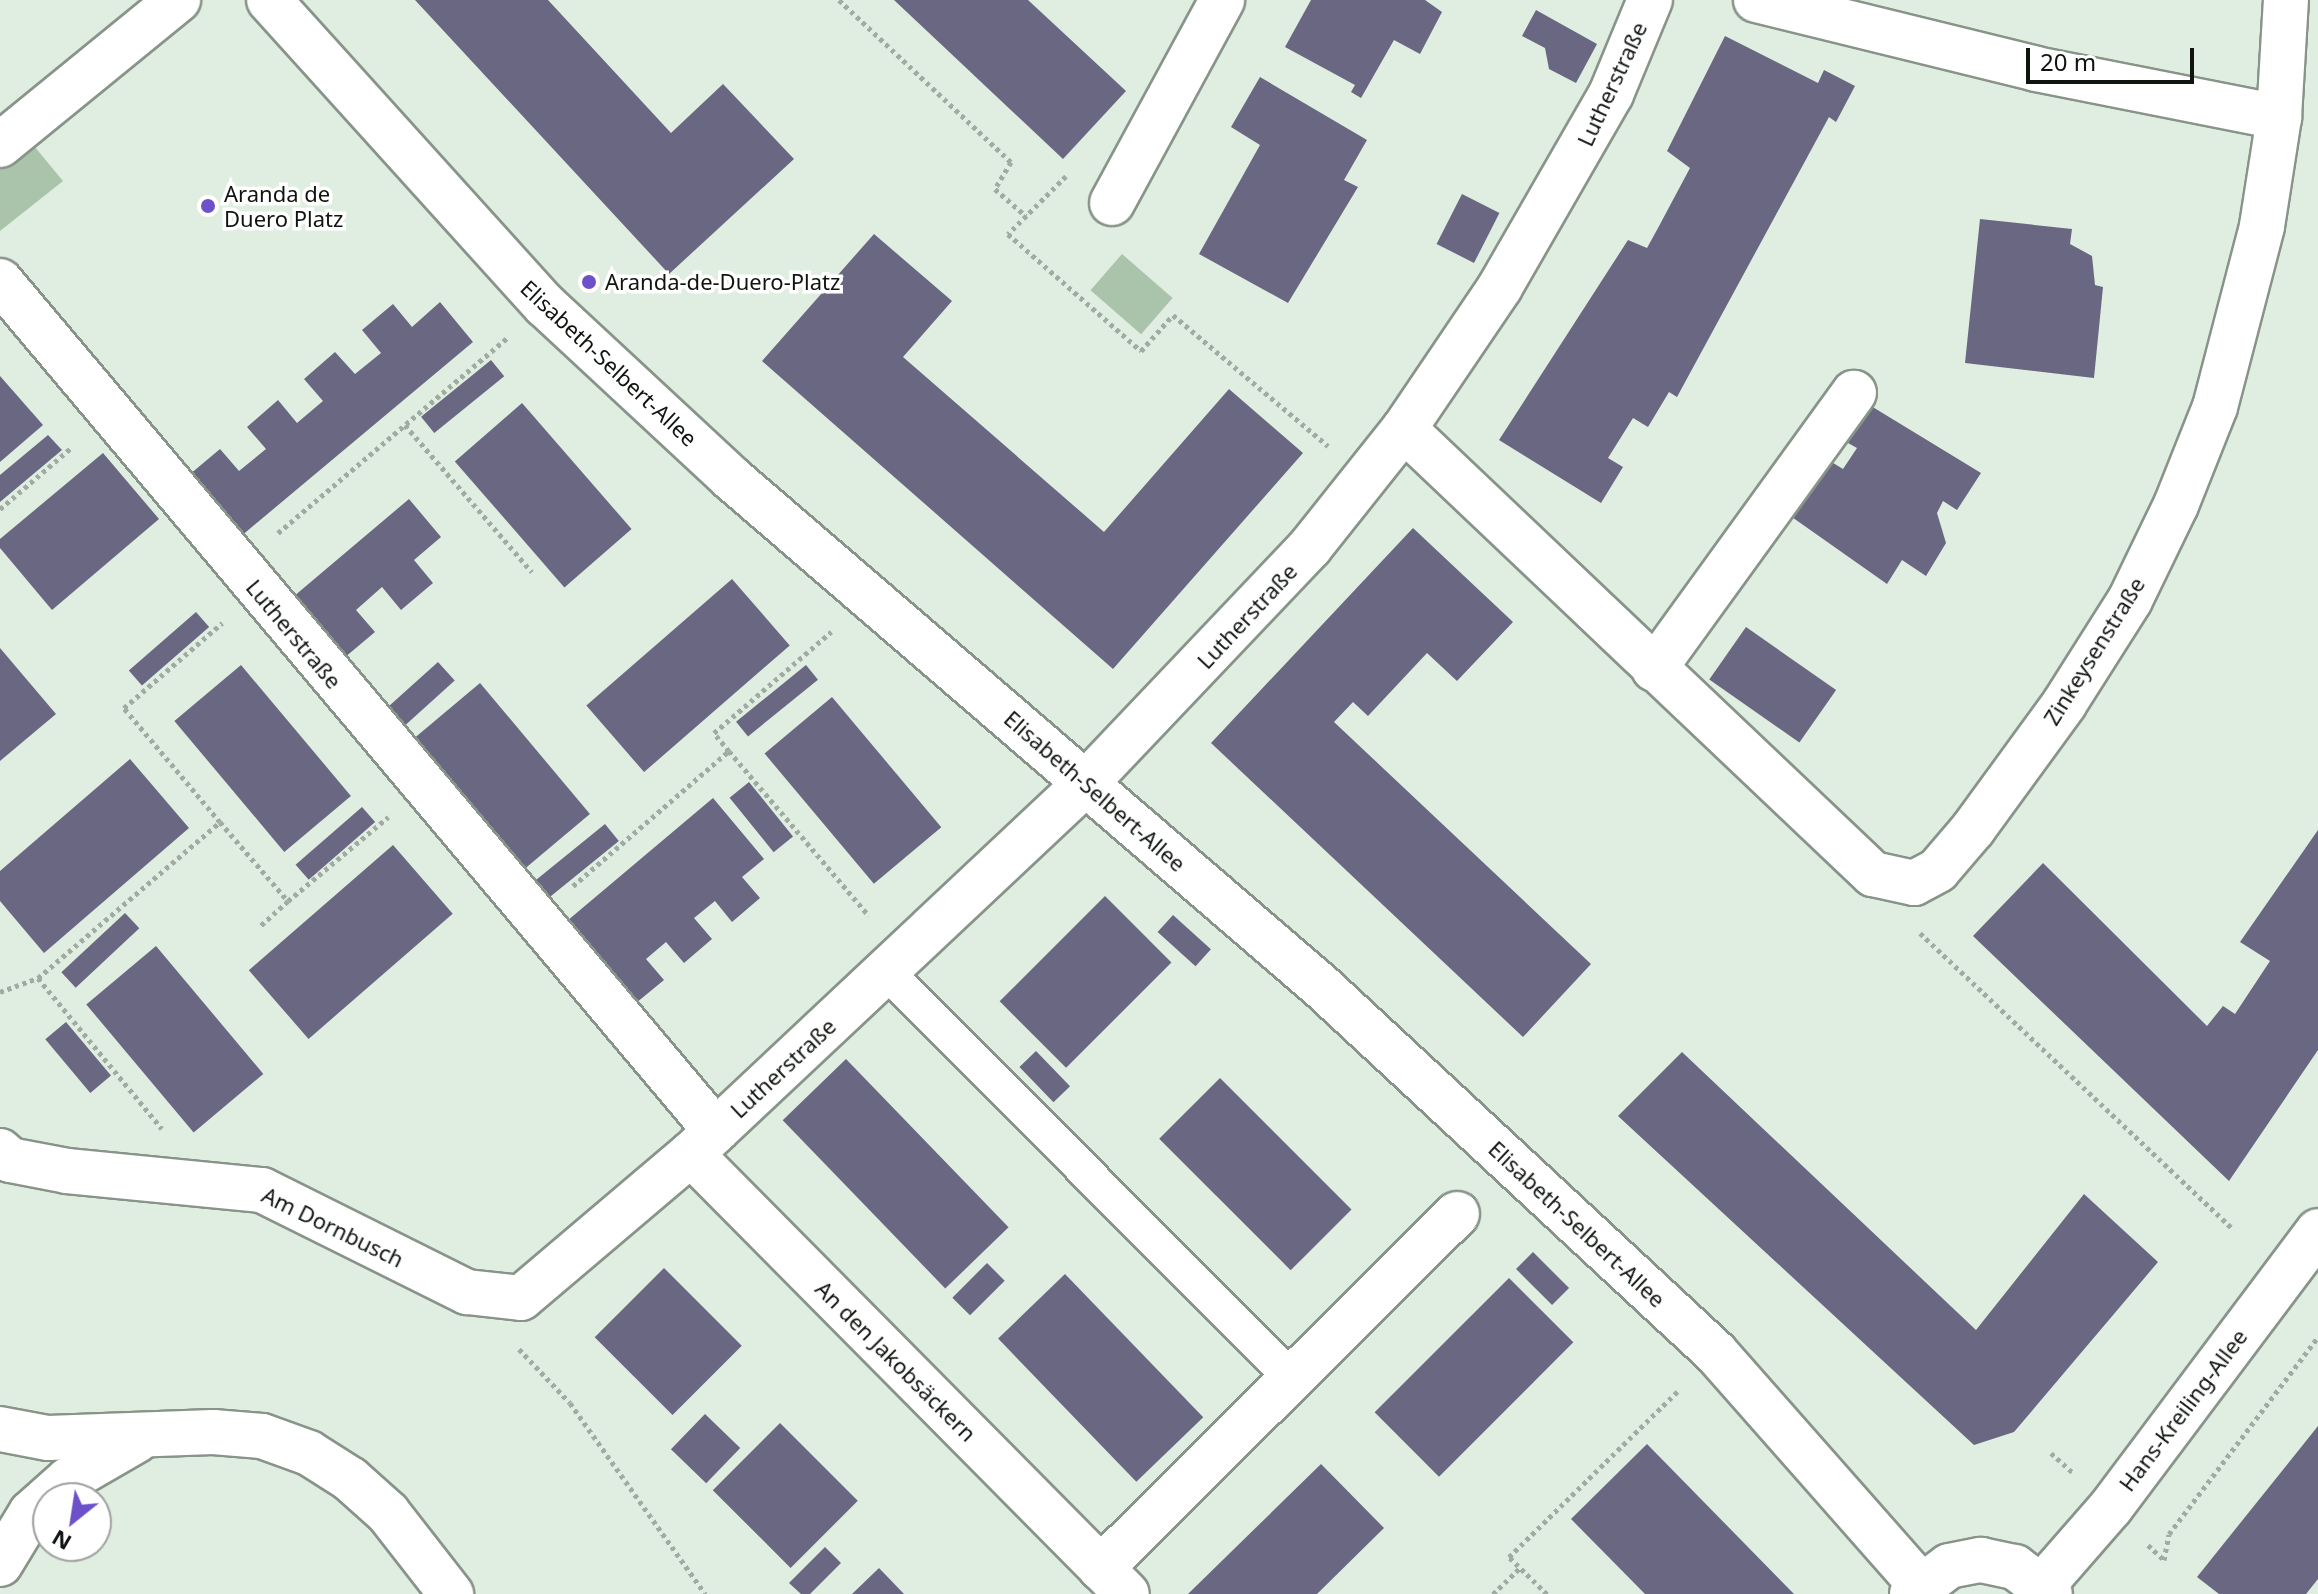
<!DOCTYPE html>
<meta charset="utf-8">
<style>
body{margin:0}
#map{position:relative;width:2318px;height:1594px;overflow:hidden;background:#e0ede1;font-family:"Noto Sans",sans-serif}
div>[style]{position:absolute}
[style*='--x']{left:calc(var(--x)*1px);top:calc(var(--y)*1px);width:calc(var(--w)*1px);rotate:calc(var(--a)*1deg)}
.green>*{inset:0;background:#aac4ac;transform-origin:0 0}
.building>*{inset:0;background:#6a6782;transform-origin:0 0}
.path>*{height:5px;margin-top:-2.5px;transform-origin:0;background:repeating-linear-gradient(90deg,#a0aba1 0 4px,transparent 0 8px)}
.roads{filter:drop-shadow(2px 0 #889489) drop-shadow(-2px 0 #889489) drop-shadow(0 2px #889489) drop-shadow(0 -2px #889489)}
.lane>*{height:34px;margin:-17px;padding:0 17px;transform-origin:17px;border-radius:17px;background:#fff}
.street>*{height:44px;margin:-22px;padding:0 22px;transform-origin:22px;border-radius:22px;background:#fff}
.secondary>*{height:44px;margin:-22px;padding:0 22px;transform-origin:22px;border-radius:22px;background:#fff}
.primary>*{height:44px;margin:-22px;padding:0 22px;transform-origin:22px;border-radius:22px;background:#fff}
.dots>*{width:22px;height:22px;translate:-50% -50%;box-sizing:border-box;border:4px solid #fff;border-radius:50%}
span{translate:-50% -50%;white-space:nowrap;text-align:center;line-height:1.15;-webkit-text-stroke:7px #fff;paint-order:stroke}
.street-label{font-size:22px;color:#0f140f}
.poi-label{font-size:22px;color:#0f140f}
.left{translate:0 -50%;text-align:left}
.north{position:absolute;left:32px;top:1482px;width:80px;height:80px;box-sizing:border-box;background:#fff;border:2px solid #9fa19f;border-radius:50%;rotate:210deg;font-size:22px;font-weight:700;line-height:32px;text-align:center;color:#0f140f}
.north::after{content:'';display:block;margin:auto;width:28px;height:36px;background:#6d51ca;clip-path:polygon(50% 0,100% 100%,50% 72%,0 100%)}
.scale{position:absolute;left:2026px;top:48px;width:168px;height:36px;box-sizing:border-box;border:4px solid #0f140f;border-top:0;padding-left:10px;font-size:24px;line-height:28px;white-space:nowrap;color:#0f140f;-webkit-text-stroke:6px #fff;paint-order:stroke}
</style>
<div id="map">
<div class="green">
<i style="clip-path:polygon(20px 129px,63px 181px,0 231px,0 147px)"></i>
<i style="left:1122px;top:254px;width:67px;height:48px;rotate:41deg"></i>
</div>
<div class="building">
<i style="clip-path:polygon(415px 0,548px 0,671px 133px,723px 84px,794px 159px,669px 274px)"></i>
<i style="clip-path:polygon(894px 0,1028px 0,1126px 91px,1063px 159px)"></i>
<i style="clip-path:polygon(1311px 0,1425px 0,1442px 12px,1420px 54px,1394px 40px,1361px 98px,1351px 92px,1355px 85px,1285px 47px)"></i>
<i style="clip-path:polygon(1536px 10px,1597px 44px,1576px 83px,1549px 69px,1545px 48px,1522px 36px)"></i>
<i style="clip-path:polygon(1725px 36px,1818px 83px,1824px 70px,1855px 86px,1836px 122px,1829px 117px,1677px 397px,1669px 392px,1648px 427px,1633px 418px,1608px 458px,1623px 467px,1601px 503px,1499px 440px,1628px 240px,1647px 248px,1658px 228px,1690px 168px,1667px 151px)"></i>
<i style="clip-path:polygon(1260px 77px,1367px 140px,1344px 180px,1358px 187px,1288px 303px,1199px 254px,1260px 145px,1231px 127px)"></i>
<i style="left:1462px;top:194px;width:42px;height:56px;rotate:27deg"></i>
<i style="clip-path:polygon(1980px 219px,2072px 229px,2070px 244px,2092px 256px,2095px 285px,2103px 287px,2094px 378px,1965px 363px)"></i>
<i style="clip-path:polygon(874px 234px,952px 301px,903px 357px,1104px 532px,1229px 389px,1303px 453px,1113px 669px,762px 361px)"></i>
<i style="clip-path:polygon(440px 302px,473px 342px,240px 537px,189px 475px,220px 449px,239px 471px,266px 449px,247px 427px,278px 400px,297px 423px,323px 401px,304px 379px,335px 352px,355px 374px,381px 353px,362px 330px,393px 304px,412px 327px)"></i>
<i style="left:491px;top:360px;width:21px;height:90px;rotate:51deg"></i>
<i style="clip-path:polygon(0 376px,43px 425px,0 462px)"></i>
<i style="left:522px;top:403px;width:167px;height:89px;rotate:49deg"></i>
<i style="clip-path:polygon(1871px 406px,1981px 473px,1957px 510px,1943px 501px,1937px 513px,1946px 543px,1926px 576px,1902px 560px,1887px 584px,1789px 515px,1825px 458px,1843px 469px,1857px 448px,1848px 443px)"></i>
<i style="clip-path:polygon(48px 435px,62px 450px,0 502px,0 475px)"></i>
<i style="clip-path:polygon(103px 453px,159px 519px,52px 610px,0 548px,0 539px)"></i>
<i style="clip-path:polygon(409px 499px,441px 537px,414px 560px,433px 583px,401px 610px,382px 587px,356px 610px,375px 632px,344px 658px,293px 597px)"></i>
<i style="clip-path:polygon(1413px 528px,1513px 622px,1457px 681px,1427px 653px,1368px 716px,1353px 702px,1334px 722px,1591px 964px,1523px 1037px,1211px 743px)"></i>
<i style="left:732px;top:579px;width:88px;height:193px;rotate:49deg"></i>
<i style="left:196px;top:612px;width:20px;height:89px;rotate:49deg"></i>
<i style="left:1746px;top:627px;width:110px;height:64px;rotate:35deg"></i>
<i style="clip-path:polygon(0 648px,56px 714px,0 761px)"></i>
<i style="left:438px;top:662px;width:25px;height:70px;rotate:48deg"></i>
<i style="left:241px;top:665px;width:171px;height:87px;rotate:50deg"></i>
<i style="left:806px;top:665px;width:19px;height:90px;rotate:51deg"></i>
<i style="left:480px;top:683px;width:171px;height:89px;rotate:50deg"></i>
<i style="left:832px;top:697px;width:170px;height:88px;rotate:50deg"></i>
<i style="clip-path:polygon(130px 759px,189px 828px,44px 953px,0 901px,0 871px)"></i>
<i style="left:749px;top:782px;width:70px;height:25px;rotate:51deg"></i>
<i style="clip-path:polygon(713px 798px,764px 859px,742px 877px,760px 898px,732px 922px,715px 901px,694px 918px,712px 939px,684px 963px,666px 942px,646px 959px,664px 980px,636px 1003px,567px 921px)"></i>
<i style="left:362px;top:807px;width:20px;height:88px;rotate:49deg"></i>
<i style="left:605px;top:824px;width:22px;height:92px;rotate:51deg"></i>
<i style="clip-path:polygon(2318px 830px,2318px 1050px,2229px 1181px,1973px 936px,2043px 863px,2207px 1026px,2223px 1006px,2235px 1014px,2270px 961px,2240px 942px)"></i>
<i style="left:393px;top:845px;width:91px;height:191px;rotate:49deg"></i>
<i style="left:1105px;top:896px;width:94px;height:149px;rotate:45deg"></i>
<i style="left:125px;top:913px;width:21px;height:87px;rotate:47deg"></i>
<i style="left:1173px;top:915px;width:51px;height:23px;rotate:42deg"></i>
<i style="left:156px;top:946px;width:167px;height:91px;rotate:50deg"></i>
<i style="left:66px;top:1022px;width:70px;height:27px;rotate:50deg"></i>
<i style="left:1036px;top:1051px;width:49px;height:23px;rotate:46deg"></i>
<i style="clip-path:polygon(1682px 1052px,1976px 1330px,2084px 1194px,2158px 1262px,2014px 1432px,1974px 1445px,1618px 1116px)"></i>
<i style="left:846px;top:1059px;width:234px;height:88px;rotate:46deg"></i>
<i style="left:1220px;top:1078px;width:186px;height:86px;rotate:45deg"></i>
<i style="left:1533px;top:1252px;width:51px;height:24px;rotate:45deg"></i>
<i style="left:987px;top:1263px;width:25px;height:49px;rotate:45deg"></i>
<i style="left:664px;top:1268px;width:110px;height:98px;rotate:45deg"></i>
<i style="left:1065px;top:1274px;width:199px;height:93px;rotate:46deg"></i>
<i style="left:1509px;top:1278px;width:91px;height:190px;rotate:45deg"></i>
<i style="left:705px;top:1414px;width:49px;height:49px;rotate:44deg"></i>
<i style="left:780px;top:1423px;width:110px;height:95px;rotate:45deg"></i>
<i style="clip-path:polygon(2318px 1426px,2318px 1579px,2306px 1594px,2219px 1594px,2197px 1577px)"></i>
<i style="clip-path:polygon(1647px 1444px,1794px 1594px,1645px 1594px,1571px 1519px)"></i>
<i style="clip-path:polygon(1321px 1464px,1384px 1528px,1317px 1594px,1188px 1594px)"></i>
<i style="clip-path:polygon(825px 1547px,841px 1563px,810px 1594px,801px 1594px,789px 1583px)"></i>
<i style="clip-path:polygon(879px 1568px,904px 1594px,852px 1594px)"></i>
</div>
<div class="path">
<i style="--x:839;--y:0;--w:236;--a:43.3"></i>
<i style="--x:1011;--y:162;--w:31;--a:121"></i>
<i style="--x:995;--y:189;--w:41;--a:41.1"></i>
<i style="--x:1066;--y:176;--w:82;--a:135"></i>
<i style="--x:1008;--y:234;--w:177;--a:41.3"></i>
<i style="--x:1141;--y:351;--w:48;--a:-48.4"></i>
<i style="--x:1173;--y:315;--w:203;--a:40.2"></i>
<i style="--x:405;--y:425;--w:194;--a:49.2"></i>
<i style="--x:0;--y:509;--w:95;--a:-40.7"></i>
<i style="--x:278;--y:533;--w:302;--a:-40.4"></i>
<i style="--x:729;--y:751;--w:23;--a:-130"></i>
<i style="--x:714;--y:733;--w:155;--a:-40.8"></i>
<i style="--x:220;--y:822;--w:104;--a:49.3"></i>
<i style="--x:288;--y:901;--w:39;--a:138"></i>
<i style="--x:573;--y:886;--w:206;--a:-40.9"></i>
<i style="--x:729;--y:751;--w:216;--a:49.7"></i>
<i style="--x:288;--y:901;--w:131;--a:-40"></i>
<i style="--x:1920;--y:933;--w:432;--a:43.4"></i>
<i style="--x:38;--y:978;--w:240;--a:-40.6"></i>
<i style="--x:220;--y:822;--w:149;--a:-130.1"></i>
<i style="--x:124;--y:708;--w:130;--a:-40.9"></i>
<i style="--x:0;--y:992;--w:40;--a:-20.2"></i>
<i style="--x:38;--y:978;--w:195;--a:50.6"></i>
<i style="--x:519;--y:1349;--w:74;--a:46.6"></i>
<i style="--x:570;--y:1403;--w:234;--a:54.7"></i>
<i style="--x:2051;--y:1453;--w:31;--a:42"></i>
<i style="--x:2148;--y:1545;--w:22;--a:43"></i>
<i style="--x:2164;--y:1560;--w:26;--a:-79"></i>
<i style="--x:2169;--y:1534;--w:247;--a:-52.9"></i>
<i style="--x:1493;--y:1594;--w:37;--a:-44"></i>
<i style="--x:1547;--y:1594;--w:53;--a:-135.8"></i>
<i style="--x:1509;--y:1557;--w:238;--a:-44.5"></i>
</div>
<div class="roads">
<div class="lane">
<i style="--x:887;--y:972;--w:574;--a:45.14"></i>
</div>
<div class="street">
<i style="--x:269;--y:0;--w:411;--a:47.9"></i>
<i style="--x:545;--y:305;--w:254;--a:42.9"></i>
<i style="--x:731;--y:478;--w:781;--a:40.74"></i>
<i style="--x:1323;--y:988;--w:536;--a:42.88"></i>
<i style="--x:1716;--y:1353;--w:308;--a:48.6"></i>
<i style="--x:1756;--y:0;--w:288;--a:13.8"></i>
<i style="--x:2036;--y:69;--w:248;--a:11.2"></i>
<i style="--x:0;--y:145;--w:230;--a:-39.2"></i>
<i style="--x:1112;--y:203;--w:231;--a:-61.5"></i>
<i style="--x:0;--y:281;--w:1111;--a:49.89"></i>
<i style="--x:1404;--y:429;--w:647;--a:43.5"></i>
<i style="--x:1873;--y:874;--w:42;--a:12.4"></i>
<i style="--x:1914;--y:883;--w:27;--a:-28"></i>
<i style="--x:1938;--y:870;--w:54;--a:-49.5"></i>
<i style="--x:1973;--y:829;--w:155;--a:-53.9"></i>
<i style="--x:2064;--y:704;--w:123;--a:-57.6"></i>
<i style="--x:2130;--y:600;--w:106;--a:-64.2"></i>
<i style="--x:2176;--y:505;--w:105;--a:-68.3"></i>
<i style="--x:2215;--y:407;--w:187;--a:-75.4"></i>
<i style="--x:2262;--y:226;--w:110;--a:-81.1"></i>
<i style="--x:2279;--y:117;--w:117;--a:-86.6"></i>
<i style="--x:1654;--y:669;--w:341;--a:-54.1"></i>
<i style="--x:0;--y:1151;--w:13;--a:42"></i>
<i style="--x:10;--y:1160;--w:58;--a:10.9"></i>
<i style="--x:67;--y:1171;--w:196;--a:5.6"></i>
<i style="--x:262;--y:1190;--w:229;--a:26.5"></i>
<i style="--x:467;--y:1292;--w:54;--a:6.3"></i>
<i style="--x:521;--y:1298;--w:223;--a:-40.3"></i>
<i style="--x:691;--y:1154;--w:543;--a:-43.21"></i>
<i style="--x:1087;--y:782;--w:324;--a:-46.5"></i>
<i style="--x:1310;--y:547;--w:151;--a:-51.5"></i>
<i style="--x:1404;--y:429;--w:171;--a:-55.9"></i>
<i style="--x:1500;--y:287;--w:223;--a:-60.1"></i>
<i style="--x:1611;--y:94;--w:102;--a:-67.5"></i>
<i style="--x:691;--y:1154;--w:619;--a:45.26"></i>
<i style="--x:1101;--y:1568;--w:502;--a:-44.84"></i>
</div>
<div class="secondary">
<i style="--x:2043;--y:1585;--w:103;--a:-48.9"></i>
<i style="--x:2111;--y:1507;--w:345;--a:-53.1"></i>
<i style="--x:1912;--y:1594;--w:46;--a:-37.1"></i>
<i style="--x:1949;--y:1566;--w:33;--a:-11"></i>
<i style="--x:1981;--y:1560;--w:35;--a:12"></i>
<i style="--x:2015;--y:1567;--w:44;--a:37.6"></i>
</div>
<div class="primary">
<i style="--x:0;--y:1429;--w:49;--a:10.6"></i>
<i style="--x:48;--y:1438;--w:165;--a:-2.1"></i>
<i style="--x:213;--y:1432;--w:49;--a:4.7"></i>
<i style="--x:262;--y:1436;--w:50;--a:19.9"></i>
<i style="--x:309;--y:1453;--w:49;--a:32.4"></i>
<i style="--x:350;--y:1479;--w:51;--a:41.8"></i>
<i style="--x:388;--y:1513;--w:103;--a:52.1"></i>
<i style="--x:0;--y:1564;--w:60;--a:-58.7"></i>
<i style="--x:31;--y:1513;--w:50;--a:-41.7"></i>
<i style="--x:68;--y:1480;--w:80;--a:-30.1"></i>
</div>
</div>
<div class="dots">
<i style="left:208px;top:206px;background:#6d51ca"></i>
<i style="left:589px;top:282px;background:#6d51ca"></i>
</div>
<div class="street-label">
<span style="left:1612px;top:84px;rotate:-65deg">Lutherstraße</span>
<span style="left:609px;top:363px;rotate:43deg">Elisabeth-Selbert-Allee</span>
<span style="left:1247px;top:616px;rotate:-47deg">Lutherstraße</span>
<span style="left:294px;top:634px;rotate:50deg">Lutherstraße</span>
<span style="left:2094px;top:651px;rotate:-58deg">Zinkeysenstraße</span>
<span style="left:1095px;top:791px;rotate:41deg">Elisabeth-Selbert-Allee</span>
<span style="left:783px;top:1068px;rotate:-43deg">Lutherstraße</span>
<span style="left:1577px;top:1224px;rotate:43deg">Elisabeth-Selbert-Allee</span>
<span style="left:333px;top:1227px;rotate:26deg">Am Dornbusch</span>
<span style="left:896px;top:1361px;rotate:45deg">An den Jakobsäckern</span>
<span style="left:2183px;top:1410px;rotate:-53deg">Hans-Kreiling-Allee</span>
</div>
<div class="poi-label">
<span class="left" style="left:224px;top:206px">Aranda de<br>Duero Platz</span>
<span class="left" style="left:605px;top:282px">Aranda-de-Duero-Platz</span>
</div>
<div class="north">N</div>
<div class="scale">20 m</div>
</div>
